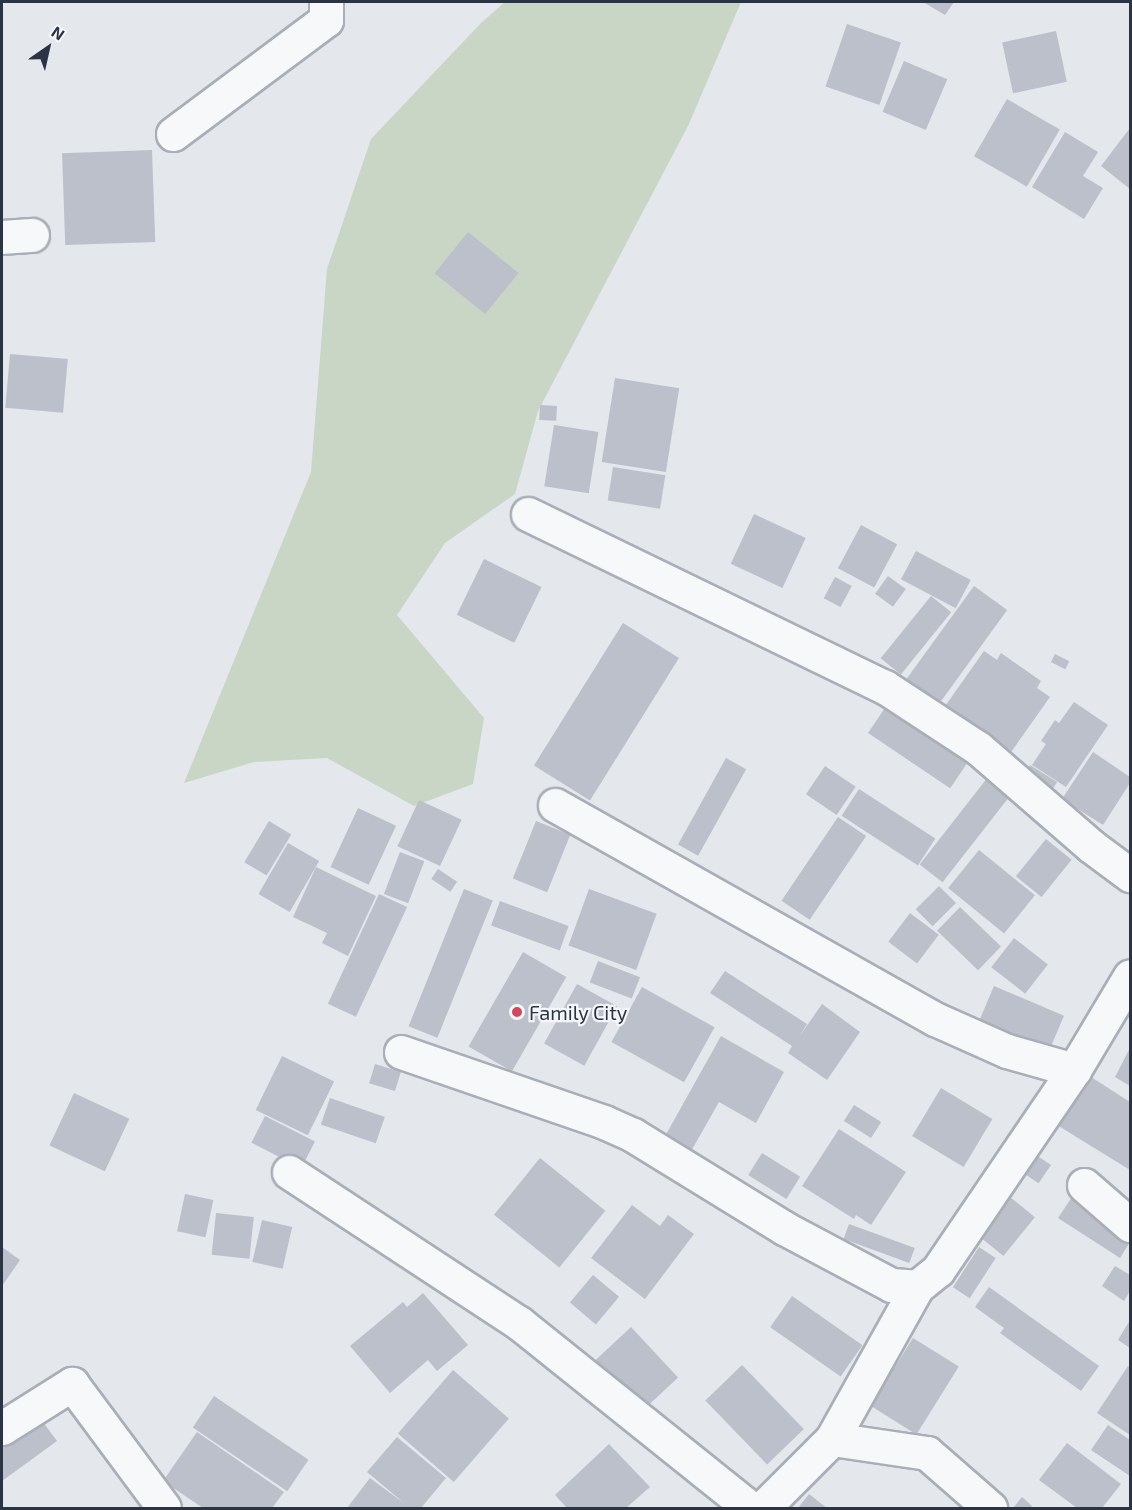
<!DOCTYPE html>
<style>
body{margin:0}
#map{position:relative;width:1132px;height:1510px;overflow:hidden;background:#e4e7ec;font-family:"Exo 2",sans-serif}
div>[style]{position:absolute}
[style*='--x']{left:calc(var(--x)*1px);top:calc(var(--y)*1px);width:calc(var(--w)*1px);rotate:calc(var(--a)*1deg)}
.green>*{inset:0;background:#c9d6c5}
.building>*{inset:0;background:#bbc0ca;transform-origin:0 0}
.roads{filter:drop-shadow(2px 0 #a9aeb7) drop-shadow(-2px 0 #a9aeb7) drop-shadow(0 2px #a9aeb7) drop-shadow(0 -2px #a9aeb7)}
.minor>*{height:33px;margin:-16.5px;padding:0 16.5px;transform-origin:16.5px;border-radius:16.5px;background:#f7f8fa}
.dots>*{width:16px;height:16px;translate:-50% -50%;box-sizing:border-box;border:3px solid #f4f6f9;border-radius:50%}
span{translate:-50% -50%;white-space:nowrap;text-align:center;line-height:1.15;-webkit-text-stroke:4.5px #f4f6f9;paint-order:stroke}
.poi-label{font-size:20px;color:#2b3445}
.left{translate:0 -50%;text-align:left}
.frame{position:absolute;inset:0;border:3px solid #2b3445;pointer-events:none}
.north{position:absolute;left:18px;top:18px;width:60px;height:60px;-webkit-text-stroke:4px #f4f6f9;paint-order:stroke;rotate:34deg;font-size:16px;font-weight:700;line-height:24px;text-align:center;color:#2b3445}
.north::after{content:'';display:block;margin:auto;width:21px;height:27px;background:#2b3445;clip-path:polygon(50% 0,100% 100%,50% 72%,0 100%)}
</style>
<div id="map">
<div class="green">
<i style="clip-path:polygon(505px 2px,741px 2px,688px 126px,538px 411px,515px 494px,445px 543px,397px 615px,484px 718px,473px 784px,414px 806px,327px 758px,254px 762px,184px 783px,311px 472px,327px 269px,371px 139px,481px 23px)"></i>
</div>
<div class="building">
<i style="clip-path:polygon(923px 2px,954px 2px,945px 15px)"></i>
<i style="left:847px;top:24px;width:57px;height:66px;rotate:19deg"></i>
<i style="left:1056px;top:31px;width:52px;height:55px;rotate:78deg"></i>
<i style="left:904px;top:61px;width:47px;height:55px;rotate:23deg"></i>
<i style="left:1007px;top:99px;width:61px;height:66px;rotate:30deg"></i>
<i style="clip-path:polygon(1130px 128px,1130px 189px,1101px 166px)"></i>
<i style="clip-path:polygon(1065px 132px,1098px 152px,1083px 176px,1103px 188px,1084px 219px,1032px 187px)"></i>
<i style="left:152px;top:150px;width:92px;height:90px;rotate:88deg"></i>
<i style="left:468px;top:232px;width:65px;height:53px;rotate:39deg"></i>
<i style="left:10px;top:354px;width:58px;height:54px;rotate:5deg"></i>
<i style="left:615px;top:378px;width:65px;height:85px;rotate:9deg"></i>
<i style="left:540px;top:405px;width:17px;height:15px;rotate:3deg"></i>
<i style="left:554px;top:425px;width:45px;height:62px;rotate:9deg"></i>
<i style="left:613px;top:467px;width:53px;height:34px;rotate:9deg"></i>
<i style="left:754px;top:514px;width:57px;height:55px;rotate:25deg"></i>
<i style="left:861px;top:525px;width:41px;height:49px;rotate:28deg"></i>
<i style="left:916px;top:551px;width:62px;height:32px;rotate:28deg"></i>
<i style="left:484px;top:559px;width:64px;height:62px;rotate:26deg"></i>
<i style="left:888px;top:576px;width:22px;height:22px;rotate:36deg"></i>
<i style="left:835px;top:577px;width:19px;height:24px;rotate:28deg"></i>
<i style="left:974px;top:586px;width:41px;height:125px;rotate:36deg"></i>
<i style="left:931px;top:596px;width:26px;height:80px;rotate:39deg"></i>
<i style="left:623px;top:623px;width:66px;height:168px;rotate:32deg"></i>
<i style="clip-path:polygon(984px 651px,997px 660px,1001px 653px,1041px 681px,1037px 688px,1050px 697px,1009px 755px,943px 709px)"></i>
<i style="left:1055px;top:654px;width:16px;height:9px;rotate:27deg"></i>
<i style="left:891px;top:699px;width:99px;height:41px;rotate:34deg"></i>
<i style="clip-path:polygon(1074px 702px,1108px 725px,1066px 787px,1032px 765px,1046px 744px,1041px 741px,1055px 720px,1059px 723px)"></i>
<i style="clip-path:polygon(1093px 752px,1130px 777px,1130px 783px,1103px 825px,1062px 799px)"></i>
<i style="left:726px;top:758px;width:23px;height:99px;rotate:29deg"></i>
<i style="left:1030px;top:765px;width:32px;height:16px;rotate:32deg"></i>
<i style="left:825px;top:766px;width:37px;height:34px;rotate:34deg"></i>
<i style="left:988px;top:777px;width:29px;height:111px;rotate:38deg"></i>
<i style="left:859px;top:789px;width:91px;height:32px;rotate:33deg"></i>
<i style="left:419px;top:800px;width:47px;height:51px;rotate:25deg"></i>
<i style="left:358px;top:808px;width:42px;height:65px;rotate:25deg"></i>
<i style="left:838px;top:817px;width:34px;height:101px;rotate:34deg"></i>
<i style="left:269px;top:821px;width:26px;height:48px;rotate:31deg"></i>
<i style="left:536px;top:821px;width:37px;height:62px;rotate:22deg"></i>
<i style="left:1046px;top:839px;width:33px;height:48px;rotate:39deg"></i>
<i style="left:288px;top:843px;width:36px;height:59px;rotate:30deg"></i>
<i style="left:979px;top:850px;width:72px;height:49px;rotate:39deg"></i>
<i style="left:400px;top:852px;width:26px;height:45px;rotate:21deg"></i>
<i style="clip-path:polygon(316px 867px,376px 896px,348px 956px,322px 943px,327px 933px,293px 917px)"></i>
<i style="left:438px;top:869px;width:23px;height:12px;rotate:34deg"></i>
<i style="left:939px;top:886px;width:24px;height:33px;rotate:45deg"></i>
<i style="left:464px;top:889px;width:31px;height:148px;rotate:22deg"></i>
<i style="left:589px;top:889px;width:72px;height:60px;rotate:20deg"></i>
<i style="left:379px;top:894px;width:31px;height:121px;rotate:25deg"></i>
<i style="left:500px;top:901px;width:73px;height:26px;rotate:20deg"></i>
<i style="left:960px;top:907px;width:57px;height:33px;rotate:44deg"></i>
<i style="left:910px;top:913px;width:36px;height:36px;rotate:37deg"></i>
<i style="left:1014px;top:938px;width:43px;height:37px;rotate:38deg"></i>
<i style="left:523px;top:952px;width:50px;height:109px;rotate:30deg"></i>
<i style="left:598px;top:961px;width:45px;height:23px;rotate:21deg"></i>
<i style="clip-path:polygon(725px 971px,807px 1024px,799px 1037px,822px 1004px,860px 1032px,827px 1080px,788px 1053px,792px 1046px,710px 993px)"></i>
<i style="left:577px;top:984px;width:46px;height:68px;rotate:29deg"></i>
<i style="left:994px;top:986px;width:76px;height:48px;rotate:23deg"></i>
<i style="left:642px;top:987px;width:83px;height:63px;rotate:29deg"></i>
<i style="clip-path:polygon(721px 1036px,784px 1072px,756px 1123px,719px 1102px,690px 1153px,664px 1138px)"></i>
<i style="clip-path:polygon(1130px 1048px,1130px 1086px,1115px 1077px)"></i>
<i style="left:282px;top:1056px;width:58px;height:60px;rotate:26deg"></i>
<i style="left:375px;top:1064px;width:27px;height:20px;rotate:17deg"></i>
<i style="clip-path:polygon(1088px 1075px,1130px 1102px,1130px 1170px,1057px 1125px)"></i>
<i style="left:941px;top:1088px;width:60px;height:56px;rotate:31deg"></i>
<i style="left:74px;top:1093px;width:61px;height:58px;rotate:25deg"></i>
<i style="left:330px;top:1098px;width:58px;height:28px;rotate:19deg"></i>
<i style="left:854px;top:1105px;width:32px;height:19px;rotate:32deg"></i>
<i style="left:265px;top:1116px;width:56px;height:30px;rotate:27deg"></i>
<i style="clip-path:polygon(839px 1129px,906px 1172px,871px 1225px,856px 1215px,854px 1219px,802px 1186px)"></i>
<i style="left:762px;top:1153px;width:45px;height:26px;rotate:32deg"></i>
<i style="left:1036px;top:1155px;width:18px;height:22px;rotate:34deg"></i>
<i style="left:540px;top:1158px;width:84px;height:73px;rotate:39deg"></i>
<i style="left:185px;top:1194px;width:29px;height:38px;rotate:12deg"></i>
<i style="left:1010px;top:1197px;width:32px;height:50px;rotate:39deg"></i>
<i style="clip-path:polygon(1072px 1197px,1130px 1234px,1130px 1242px,1120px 1258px,1058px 1218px)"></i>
<i style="clip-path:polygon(632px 1205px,660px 1226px,668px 1215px,694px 1234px,645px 1299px,591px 1258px)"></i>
<i style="left:216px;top:1213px;width:38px;height:42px;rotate:6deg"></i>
<i style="left:262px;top:1220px;width:31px;height:43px;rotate:13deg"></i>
<i style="left:849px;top:1224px;width:70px;height:16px;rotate:20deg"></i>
<i style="clip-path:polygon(2px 1247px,20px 1260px,2px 1286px)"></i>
<i style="left:979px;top:1247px;width:20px;height:48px;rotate:33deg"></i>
<i style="clip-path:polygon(1115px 1266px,1130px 1275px,1130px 1291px,1124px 1301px,1102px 1286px)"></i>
<i style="left:593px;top:1275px;width:34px;height:36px;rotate:40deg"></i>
<i style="clip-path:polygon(989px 1287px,1099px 1366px,1081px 1391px,1000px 1333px,1004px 1328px,975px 1307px)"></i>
<i style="clip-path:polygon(423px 1293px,468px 1345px,437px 1371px,428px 1360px,390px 1393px,350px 1346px,403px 1302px,407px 1307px)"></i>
<i style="left:792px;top:1296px;width:86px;height:38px;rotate:35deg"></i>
<i style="clip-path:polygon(1130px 1320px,1130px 1348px,1118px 1340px)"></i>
<i style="left:631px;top:1327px;width:69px;height:52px;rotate:47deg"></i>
<i style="left:913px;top:1338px;width:54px;height:80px;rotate:32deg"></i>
<i style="left:742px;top:1365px;width:89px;height:51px;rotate:46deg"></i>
<i style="clip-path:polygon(1128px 1366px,1130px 1368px,1130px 1435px,1097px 1413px)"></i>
<i style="left:453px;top:1370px;width:74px;height:84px;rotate:41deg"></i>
<i style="left:214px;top:1396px;width:114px;height:38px;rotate:34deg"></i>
<i style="clip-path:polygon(40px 1418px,57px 1441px,2px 1481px,2px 1445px)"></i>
<i style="clip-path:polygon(1108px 1425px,1130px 1440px,1130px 1476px,1091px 1450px)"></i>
<i style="clip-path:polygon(197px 1432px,284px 1492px,272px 1508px,203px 1508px,163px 1481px)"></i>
<i style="clip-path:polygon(397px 1437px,446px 1478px,421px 1508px,347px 1508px,370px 1478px,405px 1504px,367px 1472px)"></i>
<i style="clip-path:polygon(1067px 1443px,1121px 1484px,1102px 1508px,1077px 1508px,1039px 1480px)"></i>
<i style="clip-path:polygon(609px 1444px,650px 1487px,626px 1508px,567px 1508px,555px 1495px)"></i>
<i style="clip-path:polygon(809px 1494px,827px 1508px,798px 1508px)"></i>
<i style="clip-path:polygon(1022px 1497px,1032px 1506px,1030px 1508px,1013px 1508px)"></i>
</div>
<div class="roads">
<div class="minor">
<i style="--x:173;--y:134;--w:191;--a:-36.7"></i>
<i style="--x:326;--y:20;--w:18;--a:-90"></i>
<i style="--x:2;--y:237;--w:30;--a:-4"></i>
<i style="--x:528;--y:514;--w:397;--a:25.9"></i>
<i style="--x:885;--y:687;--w:111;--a:33.3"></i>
<i style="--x:978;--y:748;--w:150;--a:40.9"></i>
<i style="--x:1091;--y:846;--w:49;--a:36.6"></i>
<i style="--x:555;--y:805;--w:436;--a:29.4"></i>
<i style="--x:935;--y:1019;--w:79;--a:24"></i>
<i style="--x:1007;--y:1051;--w:70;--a:15.8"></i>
<i style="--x:401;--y:1052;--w:215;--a:19"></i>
<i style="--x:604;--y:1122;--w:32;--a:24"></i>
<i style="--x:633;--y:1135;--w:177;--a:31.6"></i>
<i style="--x:784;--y:1228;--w:121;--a:28"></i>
<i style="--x:891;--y:1285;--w:26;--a:4"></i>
<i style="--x:917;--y:1287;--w:27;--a:-39"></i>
<i style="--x:938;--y:1270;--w:242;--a:-55.8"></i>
<i style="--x:1074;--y:1070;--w:109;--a:-59.2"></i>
<i style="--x:289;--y:1172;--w:275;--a:33.3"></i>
<i style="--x:519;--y:1323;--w:296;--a:38.7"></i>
<i style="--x:1084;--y:1185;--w:61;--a:41"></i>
<i style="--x:2;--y:1428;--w:83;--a:-32.2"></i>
<i style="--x:72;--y:1384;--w:154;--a:53.4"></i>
<i style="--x:832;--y:1439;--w:96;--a:8.4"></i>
<i style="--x:927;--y:1453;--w:84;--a:41.1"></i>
<i style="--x:763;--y:1508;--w:98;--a:-45"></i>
<i style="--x:832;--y:1439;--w:174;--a:-60.8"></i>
</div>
</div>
<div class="dots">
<i style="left:517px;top:1012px;background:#d1495b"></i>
</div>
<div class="poi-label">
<span class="left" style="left:529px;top:1012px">Family City</span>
</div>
<div class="frame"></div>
<div class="north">N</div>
</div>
